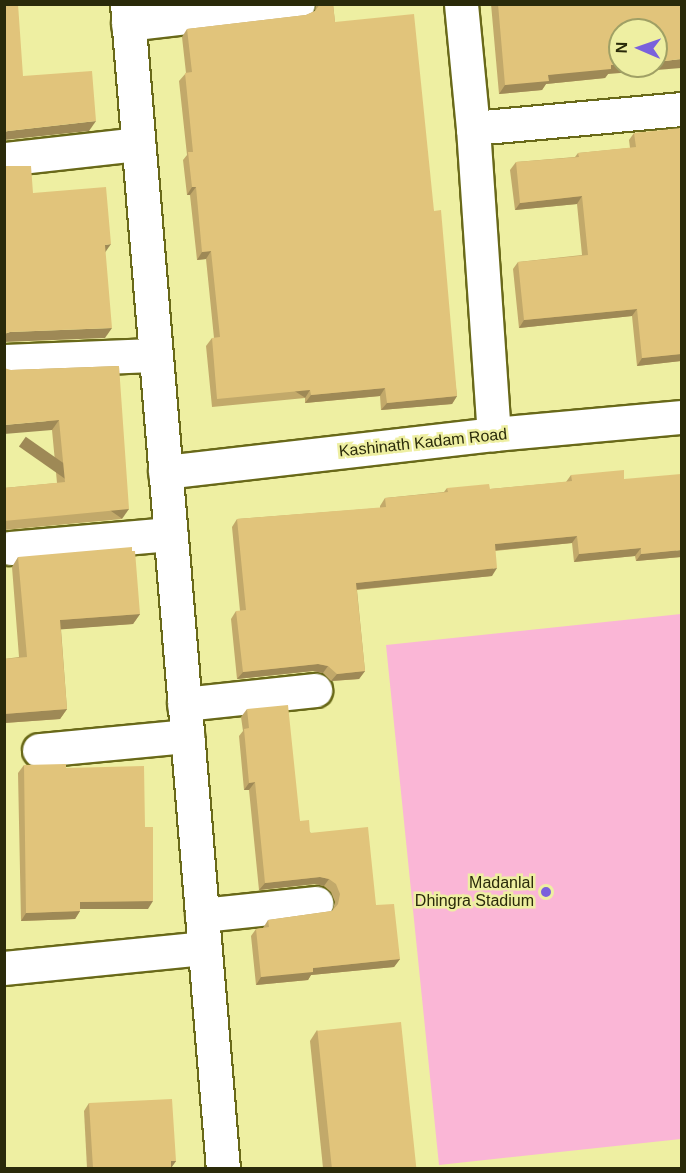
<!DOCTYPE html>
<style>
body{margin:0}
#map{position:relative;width:686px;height:1173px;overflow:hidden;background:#eeefa2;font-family:Helvetica,sans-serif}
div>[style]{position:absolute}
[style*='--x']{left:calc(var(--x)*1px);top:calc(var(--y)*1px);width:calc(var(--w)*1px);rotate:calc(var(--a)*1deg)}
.green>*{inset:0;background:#fab6d6}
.roads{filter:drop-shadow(2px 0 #696919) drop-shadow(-2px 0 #696919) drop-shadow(0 2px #696919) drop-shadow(0 -2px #696919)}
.street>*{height:33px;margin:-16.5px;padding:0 16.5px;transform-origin:16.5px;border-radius:16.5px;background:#fff}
.wall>*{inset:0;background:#c2a96a}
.shaded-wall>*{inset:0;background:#9e8956;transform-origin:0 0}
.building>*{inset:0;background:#e1c47b;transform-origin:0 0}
.dots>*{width:16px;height:16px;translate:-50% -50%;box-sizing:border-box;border:3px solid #eeefa2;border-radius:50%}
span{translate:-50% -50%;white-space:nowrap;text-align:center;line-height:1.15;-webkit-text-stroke:5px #eeefa2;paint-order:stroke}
.street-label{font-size:16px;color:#2a2a0a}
.poi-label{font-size:16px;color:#2a2a0a}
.right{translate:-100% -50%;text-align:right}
.frame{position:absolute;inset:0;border:6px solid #2a2a0a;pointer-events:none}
.north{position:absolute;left:608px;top:18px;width:60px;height:60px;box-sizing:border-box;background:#eeefa2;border:2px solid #a0a065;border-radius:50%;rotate:272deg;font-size:16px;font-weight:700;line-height:24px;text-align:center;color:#2a2a0a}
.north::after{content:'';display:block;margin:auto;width:21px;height:27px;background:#7a61dc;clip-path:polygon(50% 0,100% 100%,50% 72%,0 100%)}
</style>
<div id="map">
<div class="green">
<i style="clip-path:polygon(681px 614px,681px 1139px,439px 1165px,386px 645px)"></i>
</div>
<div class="roads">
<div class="street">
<i style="--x:127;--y:4;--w:1168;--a:85.29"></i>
<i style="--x:461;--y:4;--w:125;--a:84.5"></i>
<i style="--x:473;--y:128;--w:307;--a:86.1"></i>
<i style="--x:128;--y:24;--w:171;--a:-6.7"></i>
<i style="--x:473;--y:128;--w:210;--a:-5.2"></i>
<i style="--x:4;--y:159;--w:135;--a:-6.4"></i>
<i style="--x:4;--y:361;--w:151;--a:-2.3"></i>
<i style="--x:165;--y:472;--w:331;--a:-6.6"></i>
<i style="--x:494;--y:434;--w:189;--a:-5.2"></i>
<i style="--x:10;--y:548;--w:161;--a:-5"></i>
<i style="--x:184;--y:704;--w:132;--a:-6.1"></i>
<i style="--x:39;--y:750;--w:149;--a:-5.4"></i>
<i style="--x:202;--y:915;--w:115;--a:-6"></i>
<i style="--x:4;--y:968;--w:201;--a:-5.7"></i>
</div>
</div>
<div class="wall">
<i style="clip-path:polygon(316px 4px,333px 4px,335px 22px,434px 211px,457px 396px,452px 404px,381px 410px,380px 396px,305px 403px,305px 398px,212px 407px,206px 346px,212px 338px,214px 338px,206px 259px,197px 260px,190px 195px,187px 195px,183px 160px,187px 155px,179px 81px,186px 73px,182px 37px,187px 29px,306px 15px,315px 11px)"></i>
<i style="clip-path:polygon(491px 4px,681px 4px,608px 74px,605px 78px,546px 84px,542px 90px,499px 94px)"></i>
<i style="clip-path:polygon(681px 131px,681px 361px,637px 366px,632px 316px,519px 328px,513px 269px,518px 262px,582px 255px,577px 204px,515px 210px,510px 170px,516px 162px,575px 157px,578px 153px,630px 148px,629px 140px,634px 133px)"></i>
<i style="clip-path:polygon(119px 366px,122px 519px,4px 530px,4px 488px,57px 483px,52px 430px,11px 370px)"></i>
<i style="clip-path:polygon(571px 475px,624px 479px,681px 557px,636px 561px,635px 556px,574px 562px,572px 543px,495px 551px,492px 576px,357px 590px,365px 671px,359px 679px,331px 681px,323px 673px,313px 671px,237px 679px,231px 619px,236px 611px,240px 611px,232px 527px,237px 519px,380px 508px,380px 506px,385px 498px,444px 492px,447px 488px,490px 489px,566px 482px)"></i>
<i style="clip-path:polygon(18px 557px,140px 614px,133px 624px,61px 629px,67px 709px,60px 719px,4px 723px,4px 659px,19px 657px,12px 567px)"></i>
<i style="clip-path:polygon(247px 709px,300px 821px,376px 905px,400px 959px,394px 967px,311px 975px,308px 980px,256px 985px,251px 936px,256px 929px,263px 928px,268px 920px,332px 911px,333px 909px,335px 902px,331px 892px,324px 886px,315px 884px,259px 890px,249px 790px,244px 790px,239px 736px,243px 731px,241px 717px)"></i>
<i style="clip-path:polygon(24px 765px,66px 768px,145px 827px,148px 909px,80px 909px,80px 911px,75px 919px,21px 921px,18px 773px)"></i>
<i style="clip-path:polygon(317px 1030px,416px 1168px,323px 1168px,310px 1041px)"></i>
<i style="clip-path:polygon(89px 1103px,176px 1161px,171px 1168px,87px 1168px,84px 1111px)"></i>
</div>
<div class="shaded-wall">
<i style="clip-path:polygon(681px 59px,681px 68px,608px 74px,605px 78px,546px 84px,542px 90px,499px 94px,505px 85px,548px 75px,611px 65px,620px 65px,620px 66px,656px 66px,656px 62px)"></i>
<i style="clip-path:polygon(96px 121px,89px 131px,4px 140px,4px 132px,8px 131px)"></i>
<i style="clip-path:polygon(192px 187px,196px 187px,190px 195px,187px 195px)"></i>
<i style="clip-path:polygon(582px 196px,577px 204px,515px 210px,520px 203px)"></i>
<i style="clip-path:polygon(111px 244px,104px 254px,105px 245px)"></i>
<i style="clip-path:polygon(211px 251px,206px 259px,197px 260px,202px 252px)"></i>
<i style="clip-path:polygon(637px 309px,632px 316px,519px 328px,524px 320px)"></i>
<i style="clip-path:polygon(112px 328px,105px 338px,4px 342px,4px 334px,10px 332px)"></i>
<i style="clip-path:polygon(681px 354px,681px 361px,637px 366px,642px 358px)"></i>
<i style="clip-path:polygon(385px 388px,380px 396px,305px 403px,311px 395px)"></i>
<i style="left:310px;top:390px;width:9px;height:93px;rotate:122deg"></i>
<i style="clip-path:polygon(457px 396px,452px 404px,381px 410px,387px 403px)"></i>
<i style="clip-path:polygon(59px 420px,52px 430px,4px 434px,4px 425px)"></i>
<i style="left:129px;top:509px;width:12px;height:126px;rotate:125deg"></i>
<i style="clip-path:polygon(577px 536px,572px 543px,489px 551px,495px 544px)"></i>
<i style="clip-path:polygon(641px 548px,635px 556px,574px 562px,579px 554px)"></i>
<i style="clip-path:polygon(681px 550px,681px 557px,636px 561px,641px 554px)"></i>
<i style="clip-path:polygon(497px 568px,492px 576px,351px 590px,356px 583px)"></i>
<i style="clip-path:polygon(140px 614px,133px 624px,53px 630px,60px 620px)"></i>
<i style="clip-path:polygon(318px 664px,328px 666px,323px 673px,313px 671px,237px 679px,243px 672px)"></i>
<i style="clip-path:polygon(365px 671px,359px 679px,331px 681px,337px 674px)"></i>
<i style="clip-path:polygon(67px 709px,60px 719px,4px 723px,4px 714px)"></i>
<i style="clip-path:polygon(255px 782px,249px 790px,244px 790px,249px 783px)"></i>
<i style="clip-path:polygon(320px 877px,329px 879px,324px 886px,315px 884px,259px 890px,265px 883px)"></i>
<i style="clip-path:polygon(153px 901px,148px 909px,74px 909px,80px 902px)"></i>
<i style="clip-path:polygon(80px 911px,75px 919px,21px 921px,26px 913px)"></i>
<i style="clip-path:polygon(400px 959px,394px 967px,311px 975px,308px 980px,256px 985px,261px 977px,313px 968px)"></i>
<i style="clip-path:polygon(171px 1161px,176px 1161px,171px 1168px)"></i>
</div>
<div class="building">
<i style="clip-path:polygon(4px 4px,18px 4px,23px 76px,92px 71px,96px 121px,8px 131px,4px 132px)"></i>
<i style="clip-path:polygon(320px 4px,333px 4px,335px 22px,414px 14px,434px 211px,441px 210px,457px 396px,387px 403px,385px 388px,311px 395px,310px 390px,217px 399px,212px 338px,220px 337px,211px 251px,202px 252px,196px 187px,192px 187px,188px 152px,193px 152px,185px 73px,192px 72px,187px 29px,306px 15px,315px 11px)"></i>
<i style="clip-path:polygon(498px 4px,681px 4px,681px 59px,656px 62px,656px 30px,620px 30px,620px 65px,611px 65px,611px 69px,548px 75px,549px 81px,505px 85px)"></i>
<i style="clip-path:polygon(681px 128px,681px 354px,642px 358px,637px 309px,524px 320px,518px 262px,588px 255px,582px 196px,520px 203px,516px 162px,579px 157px,578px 153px,636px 147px,634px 133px)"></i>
<i style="clip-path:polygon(4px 166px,31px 166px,33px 193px,106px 187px,111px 244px,105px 245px,112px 328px,10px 332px,4px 334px)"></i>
<i style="clip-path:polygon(119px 366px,129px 509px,4px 521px,4px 488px,65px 482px,59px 420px,4px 425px,4px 368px,11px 370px)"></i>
<i style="clip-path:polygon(624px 470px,624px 479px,681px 474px,681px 550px,641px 554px,641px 548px,579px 554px,577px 536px,495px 544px,497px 568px,356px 583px,365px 671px,337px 674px,328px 666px,318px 664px,243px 672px,236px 611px,246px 610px,237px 519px,386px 507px,385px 498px,448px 492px,447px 488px,489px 484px,490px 489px,572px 481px,571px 475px)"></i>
<i style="clip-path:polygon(132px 547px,132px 551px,135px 551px,140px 614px,60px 620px,67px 709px,4px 714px,4px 659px,27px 657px,18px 557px)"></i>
<i style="clip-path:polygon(288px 705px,300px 821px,309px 820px,310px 833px,368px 827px,376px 905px,394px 904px,400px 959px,313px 968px,313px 972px,261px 977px,256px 929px,269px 927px,268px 920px,332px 911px,338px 904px,340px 894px,336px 884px,329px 879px,320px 877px,265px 883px,255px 782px,249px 783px,244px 729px,249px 728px,247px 709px)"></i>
<i style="clip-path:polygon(66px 764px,66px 768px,144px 766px,145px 827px,153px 827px,153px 901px,80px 902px,80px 911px,26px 913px,24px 765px)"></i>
<i style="left:401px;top:1022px;width:147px;height:84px;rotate:84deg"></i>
<i style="clip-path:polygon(172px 1099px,176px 1161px,171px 1161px,171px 1168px,93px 1168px,89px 1103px)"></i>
</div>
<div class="dots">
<i style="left:546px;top:892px;background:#7a61dc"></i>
</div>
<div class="street-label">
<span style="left:423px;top:443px;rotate:-6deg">Kashinath Kadam Road</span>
</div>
<div class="poi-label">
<span class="right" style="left:534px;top:892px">Madanlal<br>Dhingra Stadium</span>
</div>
<div class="frame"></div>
<div class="north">N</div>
</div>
